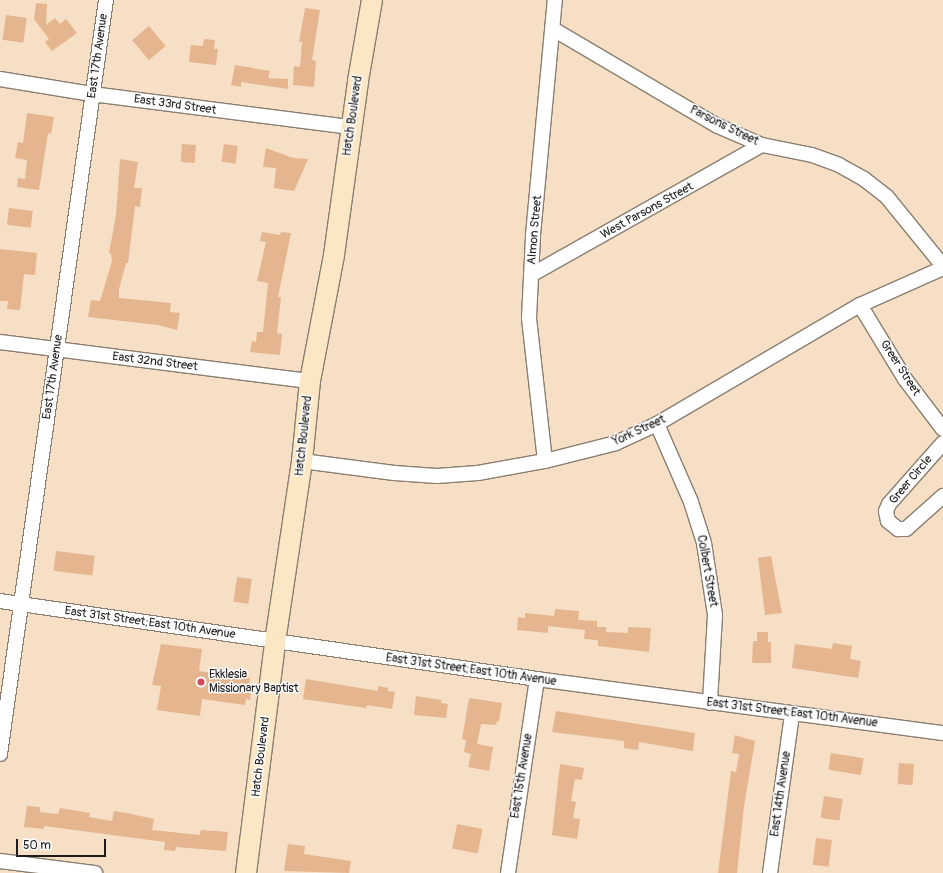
<!DOCTYPE html>
<style>
body{margin:0}
#map{position:relative;width:943px;height:873px;overflow:hidden;background:#f6dfc5;font-family:Pangolin,sans-serif}
div>[style]{position:absolute}
[style*='--x']{left:calc(var(--x)*1px);top:calc(var(--y)*1px);width:calc(var(--w)*1px);rotate:calc(var(--a)*1deg)}
.building>*{inset:0;background:#e4b58f;transform-origin:0 0}
.roads{filter:drop-shadow(1px 0 #897e70) drop-shadow(-1px 0 #897e70) drop-shadow(0 1px #897e70) drop-shadow(0 -1px #897e70)}
.street>*{height:14px;margin:-7px;padding:0 7px;transform-origin:7px;border-radius:7px;background:#fff}
.secondary>*{height:20px;margin:-10px;padding:0 10px;transform-origin:10px;border-radius:10px;background:#fbe7c3}
.dots>*{width:11px;height:11px;translate:-50% -50%;box-sizing:border-box;border:2px solid #fff;border-radius:50%}
span{translate:-50% -50%;white-space:nowrap;text-align:center;line-height:1.15;-webkit-text-stroke:3px #fff;paint-order:stroke}
.street-label{font-size:12px;color:#1c1c1c}
.poi-label{font-size:12px;color:#1c1c1c}
.left{translate:0 -50%;text-align:left}
.scale{position:absolute;left:16px;top:839px;width:90px;height:18px;box-sizing:border-box;border:2px solid #1c1c1c;border-top:0;padding-left:5px;font-size:12px;line-height:14px;white-space:nowrap;color:#1c1c1c;-webkit-text-stroke:3px #fff;paint-order:stroke}
</style>
<div id="map">
<div class="building">
<i style="clip-path:polygon(36px 3px,47px 4px,46px 25px,55px 18px,60px 24px,66px 19px,77px 33px,52px 51px,45px 42px,49px 39px,34px 19px)"></i>
<i style="clip-path:polygon(305px 8px,320px 10px,312px 60px,316px 61px,314px 87px,293px 85px,294px 66px,300px 67px,302px 42px,299px 42px)"></i>
<i style="left:6px;top:15px;width:21px;height:25px;rotate:8deg"></i>
<i style="left:149px;top:26px;width:26px;height:22px;rotate:50deg"></i>
<i style="clip-path:polygon(204px 39px,215px 40px,214px 49px,218px 49px,216px 65px,189px 62px,191px 45px,203px 46px)"></i>
<i style="clip-path:polygon(235px 65px,270px 71px,268px 78px,288px 79px,288px 89px,241px 82px,241px 87px,231px 85px)"></i>
<i style="clip-path:polygon(27px 113px,54px 117px,51px 134px,48px 133px,39px 190px,17px 187px,18px 178px,25px 179px,27px 160px,15px 158px,18px 142px,23px 143px)"></i>
<i style="left:182px;top:144px;width:14px;height:18px;rotate:4deg"></i>
<i style="left:224px;top:144px;width:14px;height:18px;rotate:8deg"></i>
<i style="clip-path:polygon(266px 148px,293px 158px,308px 159px,294px 191px,274px 188px,276px 168px,263px 167px)"></i>
<i style="clip-path:polygon(120px 159px,138px 162px,134px 188px,142px 188px,140px 207px,135px 206px,128px 263px,126px 263px,119px 289px,119px 298px,171px 303px,170px 312px,180px 313px,177px 330px,158px 325px,88px 317px,91px 300px,100px 301px,112px 261px,111px 254px,109px 253px,116px 215px)"></i>
<i style="left:9px;top:208px;width:24px;height:17px;rotate:7deg"></i>
<i style="clip-path:polygon(262px 232px,280px 235px,281px 232px,291px 233px,278px 297px,281px 297px,277px 333px,282px 334px,280px 355px,250px 352px,252px 341px,256px 342px,257px 332px,263px 332px,268px 283px,257px 281px,266px 242px,260px 241px)"></i>
<i style="clip-path:polygon(0 249px,37px 253px,35px 275px,24px 274px,20px 310px,7px 309px,8px 301px,0 301px)"></i>
<i style="left:56px;top:551px;width:39px;height:20px;rotate:7deg"></i>
<i style="clip-path:polygon(771px 556px,782px 613px,765px 615px,758px 558px)"></i>
<i style="left:237px;top:577px;width:15px;height:25px;rotate:8deg"></i>
<i style="clip-path:polygon(555px 609px,579px 611px,578px 620px,597px 621px,597px 627px,606px 627px,606px 632px,628px 633px,628px 627px,651px 628px,649px 652px,598px 646px,598px 640px,584px 639px,585px 630px,548px 626px,548px 633px,517px 630px,518px 617px,525px 618px,525px 613px,554px 616px)"></i>
<i style="clip-path:polygon(757px 632px,768px 632px,768px 642px,771px 642px,771px 663px,752px 663px,753px 641px,757px 641px)"></i>
<i style="clip-path:polygon(833px 643px,852px 646px,850px 659px,861px 661px,858px 678px,792px 668px,795px 644px,832px 649px)"></i>
<i style="clip-path:polygon(161px 644px,202px 649px,199px 671px,250px 678px,249px 685px,252px 686px,250px 700px,246px 699px,245px 705px,202px 699px,200px 716px,157px 710px,161px 686px,152px 685px)"></i>
<i style="clip-path:polygon(306px 679px,378px 691px,378px 686px,388px 688px,388px 691px,395px 692px,392px 709px,367px 705px,366px 708px,303px 699px)"></i>
<i style="clip-path:polygon(416px 696px,441px 700px,441px 703px,448px 704px,446px 718px,414px 715px)"></i>
<i style="clip-path:polygon(469px 698px,502px 703px,499px 721px,497px 721px,496px 725px,481px 724px,477px 744px,493px 747px,489px 771px,468px 767px,471px 754px,464px 752px,466px 740px,462px 739px)"></i>
<i style="clip-path:polygon(556px 711px,695px 733px,693px 751px,639px 742px,638px 750px,624px 748px,624px 741px,552px 732px)"></i>
<i style="clip-path:polygon(735px 735px,755px 741px,744px 806px,737px 873px,718px 873px,731px 771px,736px 772px,739px 754px,732px 753px)"></i>
<i style="left:831px;top:753px;width:33px;height:17px;rotate:9deg"></i>
<i style="left:899px;top:763px;width:15px;height:21px;rotate:4deg"></i>
<i style="clip-path:polygon(560px 764px,584px 768px,582px 780px,575px 779px,571px 801px,576px 802px,573px 818px,580px 819px,577px 839px,552px 835px)"></i>
<i style="left:824px;top:796px;width:19px;height:22px;rotate:9deg"></i>
<i style="clip-path:polygon(27px 806px,40px 807px,40px 812px,58px 814px,60px 808px,90px 813px,89px 817px,112px 821px,114px 811px,127px 813px,154px 819px,152px 830px,200px 835px,201px 830px,228px 832px,226px 851px,176px 847px,175px 851px,164px 850px,165px 842px,44px 826px,44px 829px,24px 827px)"></i>
<i style="left:457px;top:824px;width:26px;height:25px;rotate:11deg"></i>
<i style="left:816px;top:838px;width:16px;height:27px;rotate:7deg"></i>
<i style="clip-path:polygon(288px 844px,305px 846px,304px 854px,351px 861px,349px 873px,284px 871px)"></i>
</div>
<div class="roads">
<div class="street">
<i style="--x:553;--y:29;--w:191;--a:30.5"></i>
<i style="--x:718;--y:126;--w:48;--a:23.4"></i>
<i style="--x:762;--y:145;--w:51;--a:11.3"></i>
<i style="--x:812;--y:155;--w:29;--a:20"></i>
<i style="--x:839;--y:165;--w:29;--a:29"></i>
<i style="--x:864;--y:179;--w:29;--a:38"></i>
<i style="--x:887;--y:197;--w:89;--a:50.9"></i>
<i style="--x:0;--y:79;--w:93;--a:9.3"></i>
<i style="--x:92;--y:94;--w:261;--a:7.3"></i>
<i style="--x:531;--y:275;--w:265;--a:-29.4"></i>
<i style="--x:860;--y:305;--w:87;--a:58.7"></i>
<i style="--x:905;--y:379;--w:63;--a:52.8"></i>
<i style="--x:0;--y:342;--w:312;--a:7.2"></i>
<i style="--x:657;--y:424;--w:85;--a:66.4"></i>
<i style="--x:691;--y:502;--w:43;--a:72.4"></i>
<i style="--x:704;--y:543;--w:73;--a:81.3"></i>
<i style="--x:715;--y:615;--w:88;--a:93.3"></i>
<i style="--x:943;--y:443;--w:81;--a:131.5"></i>
<i style="--x:889;--y:504;--w:8;--a:113"></i>
<i style="--x:886;--y:511;--w:10;--a:79"></i>
<i style="--x:888;--y:521;--w:13;--a:39"></i>
<i style="--x:898;--y:529;--w:8;--a:0"></i>
<i style="--x:906;--y:529;--w:50;--a:-41.7"></i>
<i style="--x:302;--y:461;--w:93;--a:7.4"></i>
<i style="--x:394;--y:473;--w:43;--a:4"></i>
<i style="--x:437;--y:476;--w:41;--a:-4.2"></i>
<i style="--x:478;--y:473;--w:68;--a:-10.2"></i>
<i style="--x:545;--y:461;--w:73;--a:-14.2"></i>
<i style="--x:616;--y:443;--w:45;--a:-24.9"></i>
<i style="--x:657;--y:424;--w:235;--a:-30.4"></i>
<i style="--x:860;--y:305;--w:91;--a:-24"></i>
<i style="--x:545;--y:461;--w:144;--a:-96.4"></i>
<i style="--x:529;--y:318;--w:83;--a:-87.2"></i>
<i style="--x:533;--y:235;--w:236;--a:-84.7"></i>
<i style="--x:0;--y:601;--w:543;--a:8.26"></i>
<i style="--x:537;--y:679;--w:410;--a:7.6"></i>
<i style="--x:0;--y:754;--w:761;--a:-82"></i>
<i style="--x:0;--y:861;--w:96;--a:7.2"></i>
<i style="--x:508;--y:873;--w:196;--a:-81.5"></i>
<i style="--x:770;--y:873;--w:161;--a:-82.1"></i>
</div>
<div class="secondary">
<i style="--x:246;--y:873;--w:233;--a:-82.8"></i>
<i style="--x:275;--y:642;--w:183;--a:-81.5"></i>
<i style="--x:302;--y:461;--w:80;--a:-84.3"></i>
<i style="--x:310;--y:381;--w:128;--a:-79.2"></i>
<i style="--x:334;--y:255;--w:176;--a:-82.1"></i>
<i style="--x:358;--y:81;--w:82;--a:-80.2"></i>
</div>
</div>
<div class="dots">
<i style="left:201px;top:682px;background:#d1495b"></i>
</div>
<div class="street-label">
<span style="left:98px;top:56px;rotate:-82deg">East 17th Avenue</span>
<span style="left:175px;top:105px;rotate:8deg">East 33rd Street</span>
<span style="left:353px;top:116px;rotate:-82deg">Hatch Boulevard</span>
<span style="left:724px;top:126px;rotate:26deg">Parsons Street</span>
<span style="left:647px;top:211px;rotate:-29deg">West Parsons Street</span>
<span style="left:535px;top:230px;rotate:-85deg">Almon Street</span>
<span style="left:155px;top:362px;rotate:7deg">East 32nd Street</span>
<span style="left:900px;top:368px;rotate:57deg">Greer Street</span>
<span style="left:53px;top:377px;rotate:-82deg">East 17th Avenue</span>
<span style="left:639px;top:431px;rotate:-25deg">York Street</span>
<span style="left:304px;top:436px;rotate:-84deg">Hatch Boulevard</span>
<span style="left:911px;top:480px;rotate:-50deg">Greer Circle</span>
<span style="left:707px;top:571px;rotate:80deg">Colbert Street</span>
<span style="left:150px;top:623px;rotate:8deg">East 31st Street;East 10th Avenue</span>
<span style="left:471px;top:670px;rotate:8deg">East 31st Street;East 10th Avenue</span>
<span style="left:792px;top:713px;rotate:7deg">East 31st Street;East 10th Avenue</span>
<span style="left:261px;top:757px;rotate:-83deg">Hatch Boulevard</span>
<span style="left:522px;top:776px;rotate:-81deg">East 15th Avenue</span>
<span style="left:781px;top:794px;rotate:-82deg">East 14th Avenue</span>
</div>
<div class="poi-label">
<span class="left" style="left:209px;top:682px">Ekklesia<br>Missionary Baptist</span>
</div>
<div class="scale">50 m</div>
</div>
